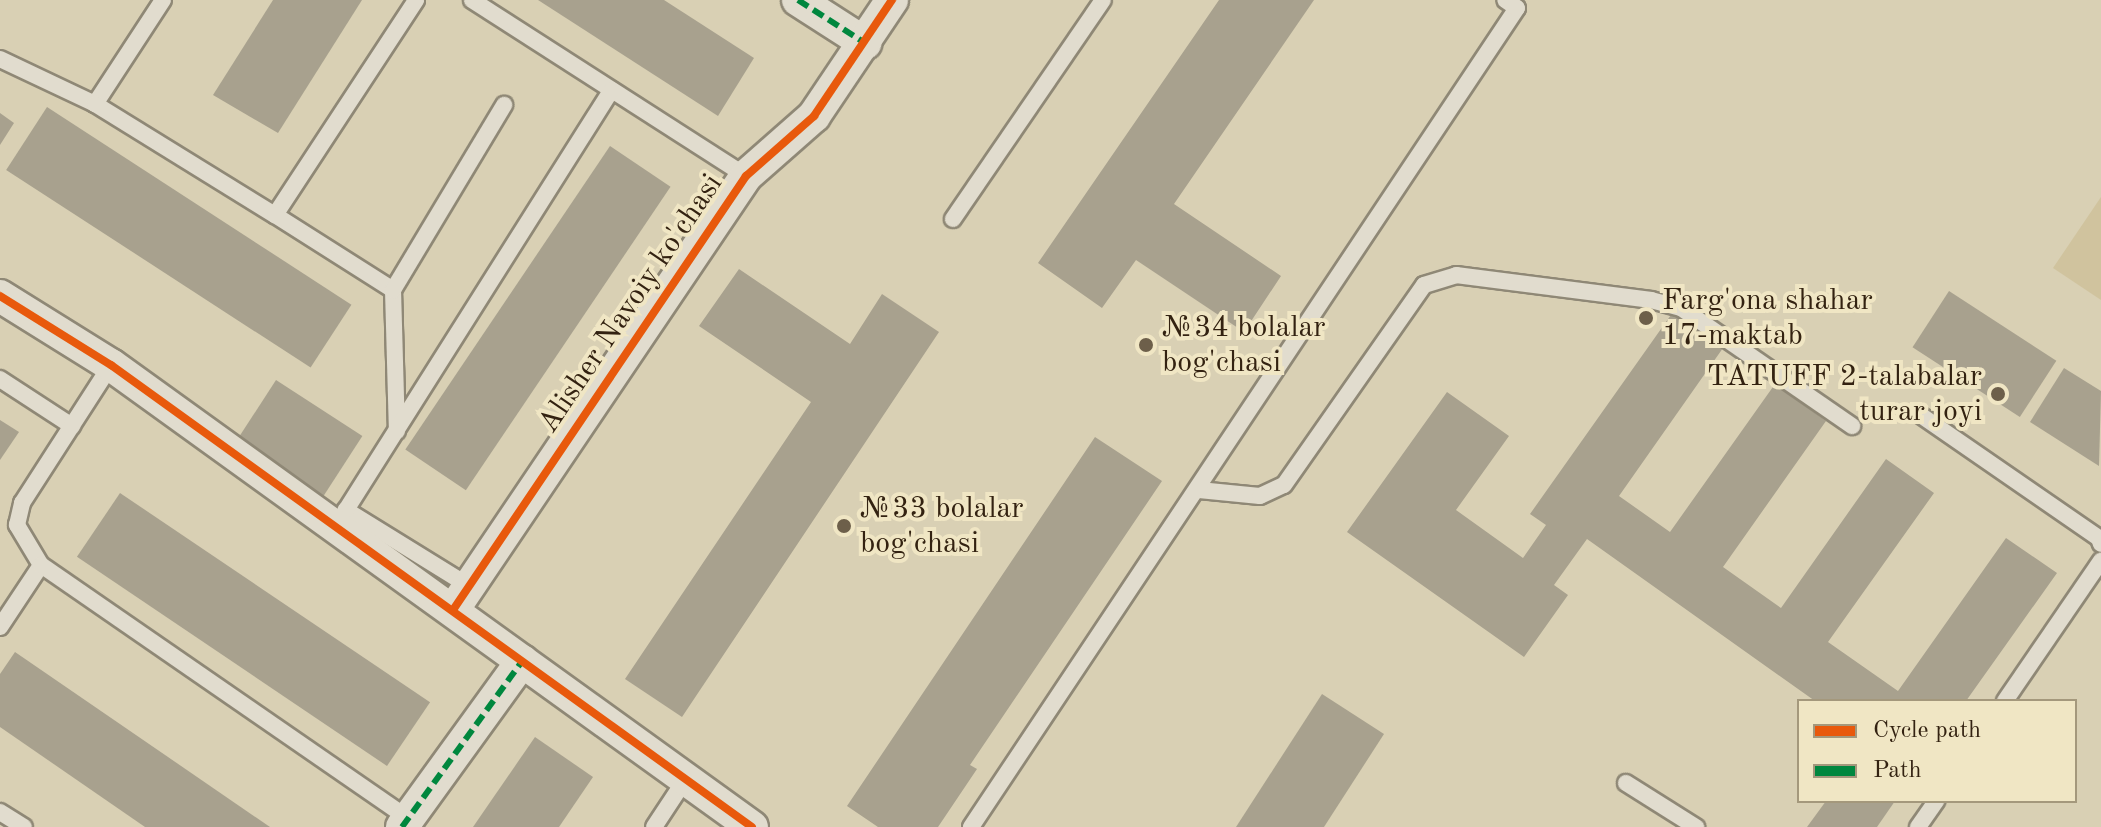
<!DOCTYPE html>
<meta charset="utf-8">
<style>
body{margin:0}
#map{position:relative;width:2101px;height:827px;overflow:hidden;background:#d9d0b4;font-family:"Old Standard TT",serif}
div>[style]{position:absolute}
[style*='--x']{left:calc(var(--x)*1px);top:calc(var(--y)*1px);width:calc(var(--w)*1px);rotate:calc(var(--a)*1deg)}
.green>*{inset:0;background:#d0c39e}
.building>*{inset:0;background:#a8a18e;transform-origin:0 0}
.roads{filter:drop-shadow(2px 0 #8f8876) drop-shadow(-2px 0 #8f8876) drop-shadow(0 2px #8f8876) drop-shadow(0 -2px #8f8876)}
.lane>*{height:16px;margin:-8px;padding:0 8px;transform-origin:8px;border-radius:8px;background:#e1dcce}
.street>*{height:32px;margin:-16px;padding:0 16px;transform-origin:16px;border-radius:16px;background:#e1dcce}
.quiet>*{height:6px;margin-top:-3px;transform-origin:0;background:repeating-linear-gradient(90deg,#00873e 0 12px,transparent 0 18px)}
.cycleway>*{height:8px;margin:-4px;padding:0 4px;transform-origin:4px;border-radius:4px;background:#e8590c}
.dots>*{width:22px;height:22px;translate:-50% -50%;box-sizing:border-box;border:4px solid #f0e6c4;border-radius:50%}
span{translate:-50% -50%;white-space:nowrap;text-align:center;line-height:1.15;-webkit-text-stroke:8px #f0e6c4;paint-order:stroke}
.poi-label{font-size:30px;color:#321}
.left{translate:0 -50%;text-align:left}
.right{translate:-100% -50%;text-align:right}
.street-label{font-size:30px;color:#321}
.legend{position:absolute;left:1797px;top:699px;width:280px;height:104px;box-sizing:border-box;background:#f0e6c4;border:2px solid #a4987c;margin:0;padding:10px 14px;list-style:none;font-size:24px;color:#321}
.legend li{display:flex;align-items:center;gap:16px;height:40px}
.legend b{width:40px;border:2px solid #a4987c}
</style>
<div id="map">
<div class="green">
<i style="clip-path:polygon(2101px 197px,2101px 300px,2053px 268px)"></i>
</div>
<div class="building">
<i style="clip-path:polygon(273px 0,362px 0,278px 133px,213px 95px)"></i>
<i style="clip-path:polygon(538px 0,664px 0,754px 58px,718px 116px)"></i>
<i style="clip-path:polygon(1219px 0,1314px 0,1174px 204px,1281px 276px,1244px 332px,1136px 260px,1102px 308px,1038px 263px)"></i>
<i style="left:47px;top:107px;width:363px;height:75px;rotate:33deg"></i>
<i style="clip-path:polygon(0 113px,14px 123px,0 145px)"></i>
<i style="left:610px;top:146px;width:73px;height:366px;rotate:34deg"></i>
<i style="clip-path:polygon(739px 269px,850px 344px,882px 294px,939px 332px,682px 717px,625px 679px,811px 402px,699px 326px)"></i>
<i style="left:1949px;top:291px;width:128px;height:67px;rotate:33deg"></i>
<i style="clip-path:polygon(1673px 312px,1723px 348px,1619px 496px,1670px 532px,1775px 384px,1826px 421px,1723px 567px,1781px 608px,1886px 459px,1934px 493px,1828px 642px,1898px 691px,2006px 538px,2057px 573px,1966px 701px,1815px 701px,1587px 539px,1554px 585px,1568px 595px,1524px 657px,1347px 532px,1447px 392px,1509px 436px,1456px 510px,1523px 558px,1546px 525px,1530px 514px)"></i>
<i style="clip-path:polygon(2064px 368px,2101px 391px,2099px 466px,2030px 422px)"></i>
<i style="left:276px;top:380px;width:103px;height:77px;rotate:33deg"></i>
<i style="clip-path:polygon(0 420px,19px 432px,0 460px)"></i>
<i style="clip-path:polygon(1095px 437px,1162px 481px,970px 765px,977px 769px,938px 827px,878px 827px,847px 806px)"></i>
<i style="left:120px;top:493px;width:374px;height:77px;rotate:34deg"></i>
<i style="clip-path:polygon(15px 652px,270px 827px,145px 827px,0 727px,0 674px)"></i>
<i style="clip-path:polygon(1322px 694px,1384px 734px,1324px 827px,1236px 827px)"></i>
<i style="clip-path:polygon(535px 737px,593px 777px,559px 827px,473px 827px)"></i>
<i style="clip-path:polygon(1826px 801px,1895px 801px,1877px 827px,1807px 827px)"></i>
</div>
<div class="roads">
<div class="lane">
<i style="--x:472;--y:0;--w:326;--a:32.7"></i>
<i style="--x:0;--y:59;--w:105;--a:25.3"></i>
<i style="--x:95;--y:104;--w:124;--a:-56.8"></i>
<i style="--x:95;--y:104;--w:211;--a:31.7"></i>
<i style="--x:275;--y:215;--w:257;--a:-56.7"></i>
<i style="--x:275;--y:215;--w:140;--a:32.4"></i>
<i style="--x:393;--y:290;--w:141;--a:88.4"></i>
<i style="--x:953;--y:219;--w:265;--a:-55.6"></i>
<i style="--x:393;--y:290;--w:216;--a:-59"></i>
<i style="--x:0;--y:379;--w:86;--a:33.1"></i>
<i style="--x:1919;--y:414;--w:219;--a:34.6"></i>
<i style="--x:2099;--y:538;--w:6;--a:72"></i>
<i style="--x:1199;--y:490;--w:61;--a:5.6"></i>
<i style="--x:1260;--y:496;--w:26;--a:-25"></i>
<i style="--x:1284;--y:485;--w:244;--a:-55"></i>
<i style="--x:1424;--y:285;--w:34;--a:-17"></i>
<i style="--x:1456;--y:275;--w:197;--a:7.3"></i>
<i style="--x:1651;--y:300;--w:31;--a:15"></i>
<i style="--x:1681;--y:308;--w:208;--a:34.6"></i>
<i style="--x:41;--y:565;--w:47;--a:-121"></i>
<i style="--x:17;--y:525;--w:23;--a:-77"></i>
<i style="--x:22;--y:503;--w:164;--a:-57.2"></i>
<i style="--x:469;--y:586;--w:145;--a:-148.3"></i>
<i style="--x:346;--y:510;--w:497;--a:-57.7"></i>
<i style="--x:0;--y:627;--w:74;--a:-56.5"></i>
<i style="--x:41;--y:565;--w:446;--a:34.6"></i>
<i style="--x:2005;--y:701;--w:170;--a:-55.6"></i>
<i style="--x:1626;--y:783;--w:83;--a:32.2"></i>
<i style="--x:0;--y:812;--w:28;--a:32"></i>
<i style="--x:654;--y:827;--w:60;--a:-56.6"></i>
<i style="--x:971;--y:827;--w:984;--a:-56.31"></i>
<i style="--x:1517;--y:8;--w:14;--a:-146"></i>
<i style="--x:1918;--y:827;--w:32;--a:-55"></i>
</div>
<div class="street">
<i style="--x:798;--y:0;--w:80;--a:32.7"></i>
<i style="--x:0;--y:296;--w:131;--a:31.9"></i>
<i style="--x:111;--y:365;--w:790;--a:35.78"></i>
<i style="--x:453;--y:610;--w:524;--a:-55.98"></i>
<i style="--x:746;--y:176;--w:91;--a:-41.4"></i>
<i style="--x:814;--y:116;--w:140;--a:-56.1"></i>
<i style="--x:402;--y:827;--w:205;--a:-54.1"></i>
</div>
</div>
<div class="quiet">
<i style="--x:798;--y:0;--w:80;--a:32.7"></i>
<i style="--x:402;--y:827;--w:205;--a:-54.1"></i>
</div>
<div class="cycleway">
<i style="--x:0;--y:296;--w:131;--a:31.9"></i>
<i style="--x:111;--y:365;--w:790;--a:35.78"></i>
<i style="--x:453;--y:610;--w:524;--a:-55.98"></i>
<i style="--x:746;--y:176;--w:91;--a:-41.4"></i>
<i style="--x:814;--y:116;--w:140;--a:-56.1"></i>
</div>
<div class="dots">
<i style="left:1646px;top:318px;background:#6d5f4a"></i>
<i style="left:1146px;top:345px;background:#6d5f4a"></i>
<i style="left:1998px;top:394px;background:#6d5f4a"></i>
<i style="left:844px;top:526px;background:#6d5f4a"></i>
</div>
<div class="poi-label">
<span class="left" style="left:1662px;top:318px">Farg'ona shahar<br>17-maktab</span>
<span class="left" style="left:1162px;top:345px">№34 bolalar<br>bog'chasi</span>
<span class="right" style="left:1982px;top:394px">TATUFF 2-talabalar<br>turar joyi</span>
<span class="left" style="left:860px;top:526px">№33 bolalar<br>bog'chasi</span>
</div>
<div class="street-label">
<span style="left:631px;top:304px;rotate:-56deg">Alisher Navoiy ko'chasi</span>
</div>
<ul class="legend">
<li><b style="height:10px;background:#e8590c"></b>Cycle path</li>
<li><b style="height:10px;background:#00873e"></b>Path</li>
</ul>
</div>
